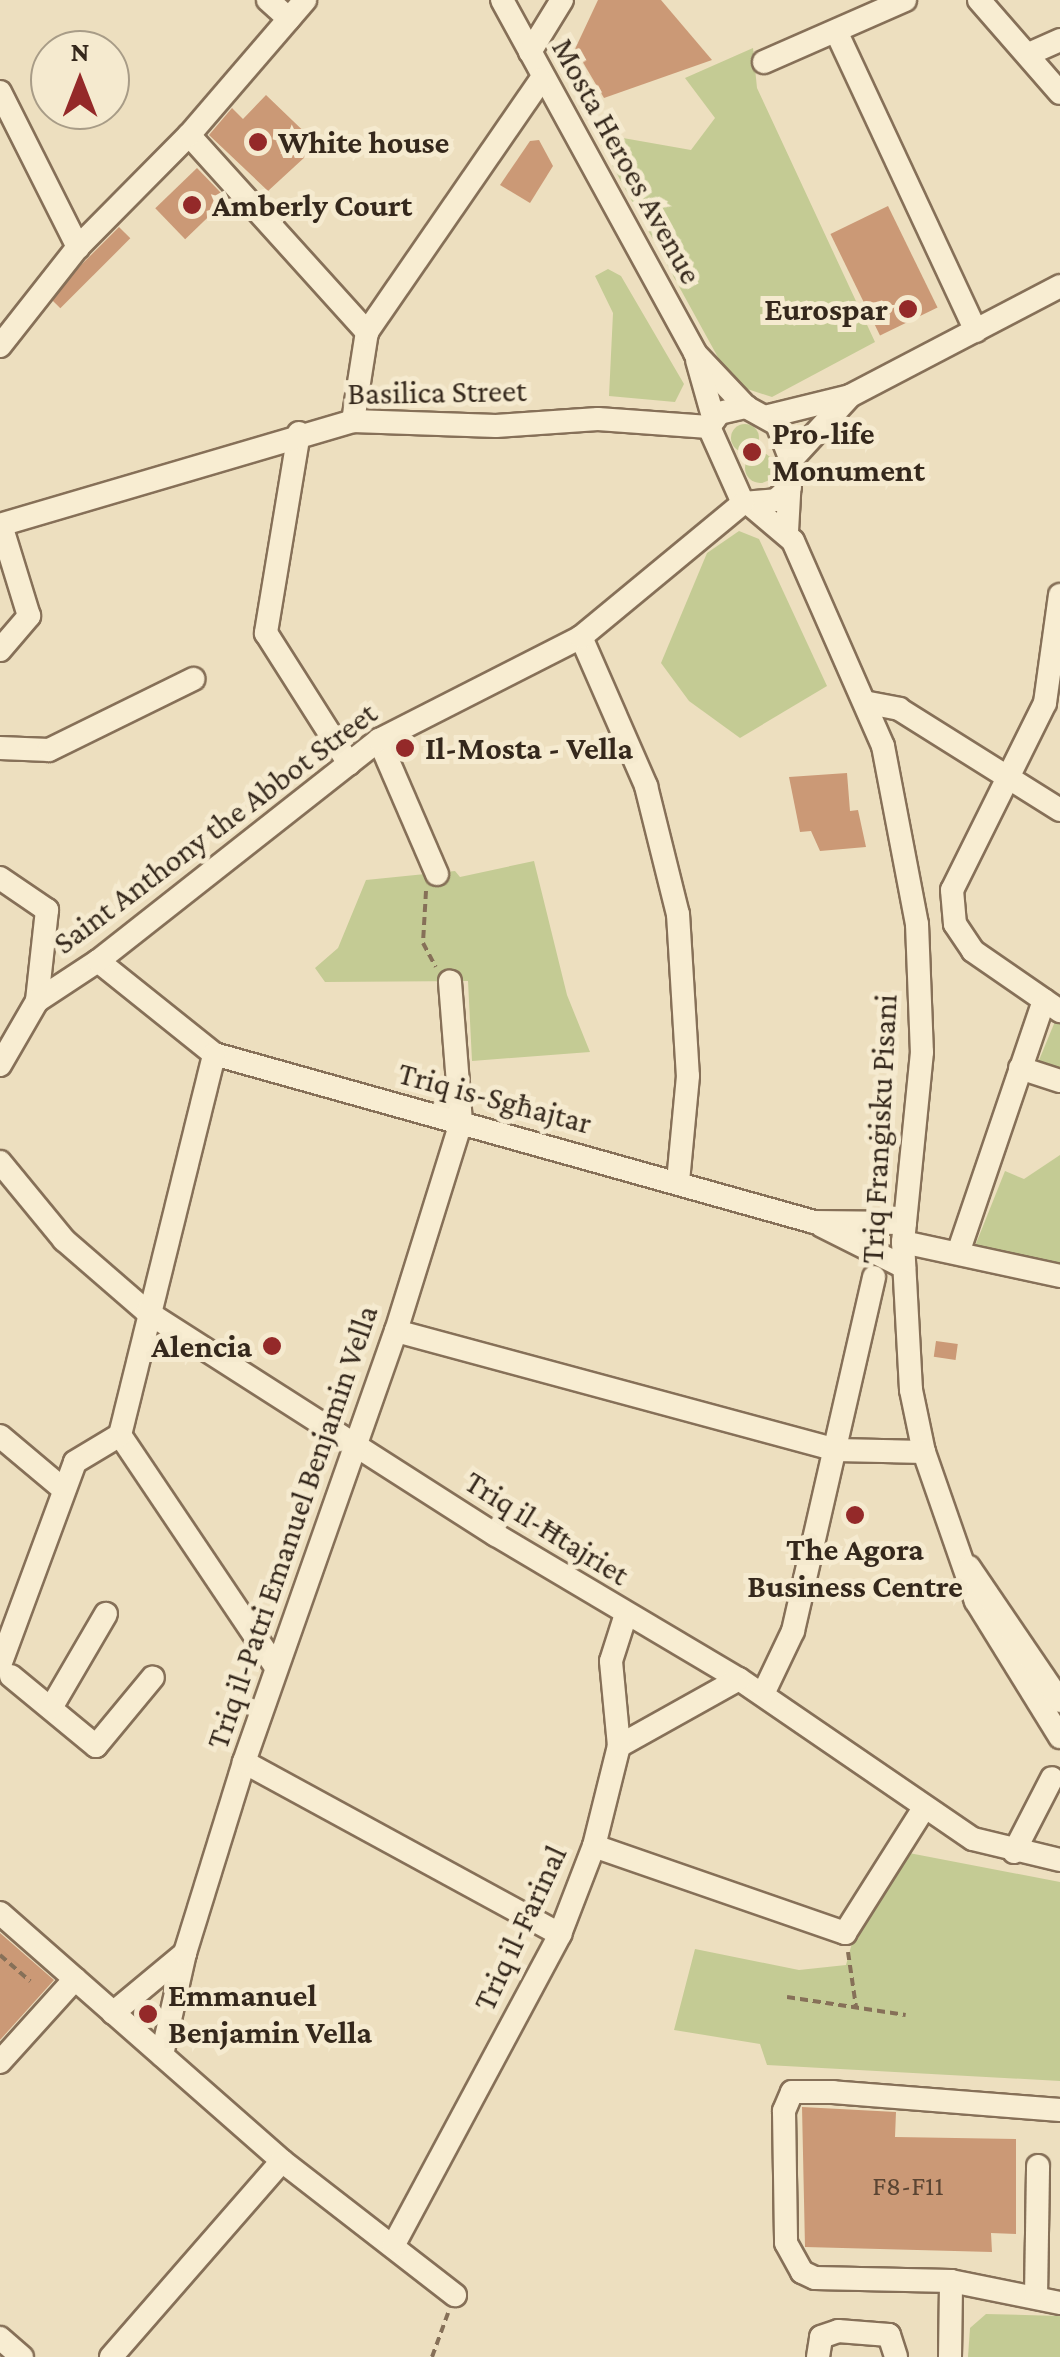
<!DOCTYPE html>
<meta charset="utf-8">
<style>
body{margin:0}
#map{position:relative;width:1060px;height:2357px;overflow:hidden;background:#eddfbf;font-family:"Crimson Pro",serif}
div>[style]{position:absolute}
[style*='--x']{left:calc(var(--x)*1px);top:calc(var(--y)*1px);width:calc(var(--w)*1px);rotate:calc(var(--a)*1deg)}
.green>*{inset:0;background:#c4cb94}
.round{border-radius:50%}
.building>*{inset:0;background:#cb9976;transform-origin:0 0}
.path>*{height:4px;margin-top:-2px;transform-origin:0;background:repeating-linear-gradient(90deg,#867058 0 8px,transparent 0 13px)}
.roads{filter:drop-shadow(2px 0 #867058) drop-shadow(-2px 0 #867058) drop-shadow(0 2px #867058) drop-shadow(0 -2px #867058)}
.minor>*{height:22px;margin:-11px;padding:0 11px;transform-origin:11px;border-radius:11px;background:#f8edd2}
.dots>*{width:28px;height:28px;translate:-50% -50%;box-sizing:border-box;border:5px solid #f5eacf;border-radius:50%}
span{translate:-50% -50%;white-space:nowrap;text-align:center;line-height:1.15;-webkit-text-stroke:10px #f5eacf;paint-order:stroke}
.number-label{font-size:28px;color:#5a4432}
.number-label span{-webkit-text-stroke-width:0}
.poi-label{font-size:32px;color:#35281c;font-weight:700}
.left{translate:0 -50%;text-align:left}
.right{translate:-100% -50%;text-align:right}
.street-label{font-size:32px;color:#35281c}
.north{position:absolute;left:30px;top:30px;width:100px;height:100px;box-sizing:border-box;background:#f5eacf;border:2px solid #a89c87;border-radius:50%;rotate:0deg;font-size:28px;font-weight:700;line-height:40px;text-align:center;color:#35281c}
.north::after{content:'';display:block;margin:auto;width:35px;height:45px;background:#942929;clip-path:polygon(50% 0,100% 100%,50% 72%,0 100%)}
</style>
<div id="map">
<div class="green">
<i style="clip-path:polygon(753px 48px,757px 88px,875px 342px,772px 397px,741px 387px,725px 370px,601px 145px,606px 135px,691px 150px,715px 118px,685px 78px)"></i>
<i style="clip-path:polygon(608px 269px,621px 276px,684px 384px,675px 402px,609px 396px,613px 313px,595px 276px)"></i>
<i class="round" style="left:731px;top:424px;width:28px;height:28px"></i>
<i class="round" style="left:745px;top:453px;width:30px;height:30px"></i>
<i style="clip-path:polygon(739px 531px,759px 539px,827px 686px,740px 738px,689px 701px,661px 663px,707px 553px)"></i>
<i style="clip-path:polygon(534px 861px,567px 995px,590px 1052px,472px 1061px,468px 981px,325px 982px,315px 968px,338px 948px,366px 880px,455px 871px,460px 877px)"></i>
<i style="clip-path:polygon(1056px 1019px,1060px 1022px,1060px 1072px,1037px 1065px)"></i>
<i style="clip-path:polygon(1060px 1155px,1060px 1271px,973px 1251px,1005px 1171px,1024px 1179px)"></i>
<i style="clip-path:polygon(909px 1853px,1060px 1882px,1060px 2081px,767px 2065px,760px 2044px,674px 2030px,695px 1949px,799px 1970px,846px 1965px,852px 1943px)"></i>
<i style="clip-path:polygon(986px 2314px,1060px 2316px,1060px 2357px,968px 2357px,970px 2328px)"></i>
</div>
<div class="building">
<i style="clip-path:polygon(598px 0,661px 0,712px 60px,604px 98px,575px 49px)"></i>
<i style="clip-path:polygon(266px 95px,318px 145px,268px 191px,209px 135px,232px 108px,243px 119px)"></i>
<i style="clip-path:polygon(539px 140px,553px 166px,530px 203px,500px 185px,530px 141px)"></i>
<i style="left:197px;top:168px;width:43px;height:58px;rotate:46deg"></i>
<i style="left:888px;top:206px;width:113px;height:64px;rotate:64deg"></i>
<i style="left:119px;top:227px;width:16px;height:99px;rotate:45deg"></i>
<i style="clip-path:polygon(847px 773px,850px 811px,858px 810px,866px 847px,820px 851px,811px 831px,800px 832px,789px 777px)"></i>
<i style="left:936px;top:1341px;width:22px;height:16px;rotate:8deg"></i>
<i style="clip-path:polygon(0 1933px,54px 1980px,0 2040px)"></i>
<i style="clip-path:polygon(802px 2107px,896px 2112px,895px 2137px,1016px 2139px,1016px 2234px,991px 2233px,992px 2252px,805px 2247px)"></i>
</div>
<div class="path">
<i style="--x:426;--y:891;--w:52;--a:93.3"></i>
<i style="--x:423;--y:943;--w:27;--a:62"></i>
<i style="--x:848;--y:1952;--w:56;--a:81.7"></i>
<i style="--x:0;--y:1955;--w:40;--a:41"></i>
<i style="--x:787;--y:1997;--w:120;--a:8.6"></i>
<i style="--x:432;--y:2357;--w:47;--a:-70"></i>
</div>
<div class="roads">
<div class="minor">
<i style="--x:268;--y:0;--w:28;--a:42"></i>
<i style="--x:502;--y:0;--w:402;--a:61.3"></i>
<i style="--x:695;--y:353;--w:74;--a:46.6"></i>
<i style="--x:979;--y:0;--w:123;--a:48.9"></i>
<i style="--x:836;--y:31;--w:331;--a:65"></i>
<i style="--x:530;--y:52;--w:61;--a:-58.4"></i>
<i style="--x:1031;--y:53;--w:32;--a:-24"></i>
<i style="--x:764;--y:62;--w:154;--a:-23.7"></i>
<i style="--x:0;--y:92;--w:174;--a:63.3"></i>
<i style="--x:189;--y:135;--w:266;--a:47.9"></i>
<i style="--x:0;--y:346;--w:126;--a:-51.8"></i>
<i style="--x:78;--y:247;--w:158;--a:-45.3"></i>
<i style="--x:189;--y:135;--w:178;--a:-49.3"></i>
<i style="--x:697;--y:360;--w:62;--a:74.2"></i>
<i style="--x:769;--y:416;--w:83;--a:-13.9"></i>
<i style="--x:850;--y:396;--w:237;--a:-27.6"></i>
<i style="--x:353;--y:421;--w:90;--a:-81.1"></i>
<i style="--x:367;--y:332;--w:306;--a:-55.4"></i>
<i style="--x:709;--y:427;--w:17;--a:-54"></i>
<i style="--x:719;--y:413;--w:28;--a:-13"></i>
<i style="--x:746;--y:407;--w:35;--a:29"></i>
<i style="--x:777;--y:424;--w:39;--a:69"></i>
<i style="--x:791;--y:460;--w:72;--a:93.2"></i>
<i style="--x:709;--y:427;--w:83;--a:65.9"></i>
<i style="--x:743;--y:503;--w:33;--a:-5"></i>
<i style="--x:776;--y:500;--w:19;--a:-43"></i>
<i style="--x:299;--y:433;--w:203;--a:99.4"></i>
<i style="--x:266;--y:633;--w:155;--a:57.6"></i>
<i style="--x:791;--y:460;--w:87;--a:-47.3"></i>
<i style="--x:753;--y:507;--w:52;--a:40.4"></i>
<i style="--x:793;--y:541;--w:224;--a:66.3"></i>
<i style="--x:883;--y:746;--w:181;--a:79.2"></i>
<i style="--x:917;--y:924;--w:128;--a:87.8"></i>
<i style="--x:922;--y:1052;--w:191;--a:95.7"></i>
<i style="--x:903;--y:1242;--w:148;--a:86.9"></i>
<i style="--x:911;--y:1390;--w:63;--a:78.2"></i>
<i style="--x:924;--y:1452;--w:158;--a:70.8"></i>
<i style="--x:976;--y:1601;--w:160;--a:58.3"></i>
<i style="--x:0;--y:525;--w:368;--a:-16.4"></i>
<i style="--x:353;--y:421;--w:143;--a:2"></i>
<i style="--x:496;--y:426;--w:102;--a:-3.9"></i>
<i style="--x:598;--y:419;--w:111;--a:4.1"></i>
<i style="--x:1060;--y:595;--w:109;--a:97.9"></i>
<i style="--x:1045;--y:703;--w:209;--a:116.4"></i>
<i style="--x:952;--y:890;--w:34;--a:85"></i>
<i style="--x:955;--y:924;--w:32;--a:56"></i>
<i style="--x:973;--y:951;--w:106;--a:34.6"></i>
<i style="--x:581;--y:637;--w:163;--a:66.4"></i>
<i style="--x:646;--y:786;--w:132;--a:76"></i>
<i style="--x:678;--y:914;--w:162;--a:86.5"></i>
<i style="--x:688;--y:1076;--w:106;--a:95.4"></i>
<i style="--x:0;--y:650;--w:45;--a:-49.5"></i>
<i style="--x:29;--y:616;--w:95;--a:-107.1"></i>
<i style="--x:869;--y:703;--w:31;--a:11"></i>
<i style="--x:899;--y:709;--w:190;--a:32.1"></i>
<i style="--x:379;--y:740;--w:146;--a:66.6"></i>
<i style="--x:0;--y:748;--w:49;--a:2.3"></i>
<i style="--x:49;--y:750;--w:161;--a:-26.2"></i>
<i style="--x:0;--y:878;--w:57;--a:34.2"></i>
<i style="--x:47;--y:910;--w:92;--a:96.3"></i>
<i style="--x:98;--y:961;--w:149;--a:38.7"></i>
<i style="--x:214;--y:1054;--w:623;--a:15.64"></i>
<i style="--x:814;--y:1222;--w:91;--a:0.6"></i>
<i style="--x:0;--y:1065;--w:74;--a:-60"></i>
<i style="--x:37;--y:1001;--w:73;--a:-33.3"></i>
<i style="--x:98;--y:961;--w:357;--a:-38.2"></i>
<i style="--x:379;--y:740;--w:227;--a:-27"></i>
<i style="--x:581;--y:637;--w:210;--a:-39.6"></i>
<i style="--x:1020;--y:1068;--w:42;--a:18"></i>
<i style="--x:0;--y:1162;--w:101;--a:50.6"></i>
<i style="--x:64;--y:1240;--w:110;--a:40.9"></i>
<i style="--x:147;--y:1312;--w:414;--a:32.6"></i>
<i style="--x:496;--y:1535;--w:282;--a:30.7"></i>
<i style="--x:739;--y:1679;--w:283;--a:34.4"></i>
<i style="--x:973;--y:1839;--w:89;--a:13.6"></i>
<i style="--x:822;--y:1226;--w:92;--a:26.6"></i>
<i style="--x:903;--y:1242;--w:161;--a:12.2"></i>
<i style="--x:958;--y:1253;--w:267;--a:-71.2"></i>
<i style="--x:396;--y:1331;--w:456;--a:15.1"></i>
<i style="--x:836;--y:1450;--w:88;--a:1.3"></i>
<i style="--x:120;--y:1435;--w:278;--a:56.1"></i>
<i style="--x:0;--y:1436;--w:81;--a:40"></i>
<i style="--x:969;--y:1567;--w:162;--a:55.8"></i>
<i style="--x:0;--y:1665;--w:216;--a:-69.7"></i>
<i style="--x:75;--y:1462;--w:52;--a:-31"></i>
<i style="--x:120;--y:1435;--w:392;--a:-76.1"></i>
<i style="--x:11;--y:1676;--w:110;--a:39.5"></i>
<i style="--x:96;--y:1746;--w:89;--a:-50.4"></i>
<i style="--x:763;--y:1694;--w:70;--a:-64.5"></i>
<i style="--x:793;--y:1631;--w:363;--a:-77.1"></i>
<i style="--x:51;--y:1708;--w:109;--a:-59.7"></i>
<i style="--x:619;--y:1746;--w:137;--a:-29.2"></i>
<i style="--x:244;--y:1762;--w:360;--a:28.6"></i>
<i style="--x:594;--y:1846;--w:266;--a:19.1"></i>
<i style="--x:845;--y:1933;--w:148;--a:-57.7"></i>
<i style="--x:1014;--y:1852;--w:83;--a:-62.8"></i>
<i style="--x:0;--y:1913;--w:376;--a:41.3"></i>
<i style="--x:282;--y:2161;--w:219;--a:37.8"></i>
<i style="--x:113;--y:2013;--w:94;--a:-39.8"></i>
<i style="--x:162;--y:2055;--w:105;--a:-77.3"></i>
<i style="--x:185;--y:1953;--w:200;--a:-72.8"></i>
<i style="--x:244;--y:1762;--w:457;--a:-70.6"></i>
<i style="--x:396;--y:1331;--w:219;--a:-72.7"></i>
<i style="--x:461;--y:1122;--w:141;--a:-94.5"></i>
<i style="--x:0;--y:2062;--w:112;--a:-47.9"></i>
<i style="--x:1060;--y:2110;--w:228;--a:-175.5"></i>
<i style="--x:833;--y:2092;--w:41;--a:180"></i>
<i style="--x:792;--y:2092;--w:21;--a:113"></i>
<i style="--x:784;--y:2111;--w:132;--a:89.1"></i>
<i style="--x:786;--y:2243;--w:33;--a:61"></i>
<i style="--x:802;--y:2272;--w:14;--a:25"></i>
<i style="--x:815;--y:2278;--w:136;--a:1.3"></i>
<i style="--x:951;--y:2281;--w:111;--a:11.4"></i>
<i style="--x:393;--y:2246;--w:354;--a:-61.8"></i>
<i style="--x:560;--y:1934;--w:94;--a:-68.9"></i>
<i style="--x:594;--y:1846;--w:103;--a:-76"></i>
<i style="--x:619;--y:1746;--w:85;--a:-95.4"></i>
<i style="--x:611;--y:1661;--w:49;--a:-72.3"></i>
<i style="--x:1036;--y:2297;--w:131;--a:-89.1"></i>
<i style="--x:0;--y:2338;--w:29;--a:41"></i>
<i style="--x:111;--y:2357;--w:260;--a:-48.9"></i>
<i style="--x:818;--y:2357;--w:20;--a:-81"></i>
<i style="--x:821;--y:2337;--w:18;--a:-19"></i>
<i style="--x:838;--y:2331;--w:51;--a:4.5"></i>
<i style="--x:889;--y:2335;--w:23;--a:72"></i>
<i style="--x:950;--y:2357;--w:76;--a:-89.2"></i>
</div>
</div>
<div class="dots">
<i style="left:258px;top:142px;background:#942929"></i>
<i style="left:192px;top:205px;background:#942929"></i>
<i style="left:908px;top:309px;background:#942929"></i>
<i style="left:752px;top:452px;background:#942929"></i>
<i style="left:405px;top:748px;background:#942929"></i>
<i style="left:272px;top:1346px;background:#942929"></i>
<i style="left:855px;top:1515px;background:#942929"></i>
<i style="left:148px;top:2014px;background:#942929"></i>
</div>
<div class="number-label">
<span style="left:908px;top:2186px">F8-F11</span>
</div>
<div class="poi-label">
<span class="left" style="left:278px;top:142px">White house</span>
<span class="left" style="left:212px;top:205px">Amberly Court</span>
<span class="right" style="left:888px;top:309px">Eurospar</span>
<span class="left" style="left:772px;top:452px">Pro-life<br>Monument</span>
<span class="left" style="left:425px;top:748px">Il-Mosta - Vella</span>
<span class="right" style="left:252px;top:1346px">Alencia</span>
<span style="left:855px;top:1568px">The Agora<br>Business Centre</span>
<span class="left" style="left:168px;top:2014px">Emmanuel<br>Benjamin Vella</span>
</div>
<div class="street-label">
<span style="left:627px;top:161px;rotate:61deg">Mosta Heroes Avenue</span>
<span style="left:437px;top:392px;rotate:-1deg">Basilica Street</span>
<span style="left:215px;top:828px;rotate:-37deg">Saint Anthony the Abbot Street</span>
<span style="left:495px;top:1098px;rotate:15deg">Triq is-Sgħajtar</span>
<span style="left:879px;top:1129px;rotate:-87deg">Triq Franġisku Pisani</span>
<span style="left:292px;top:1527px;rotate:-71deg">Triq il-Patri Emanuel Benjamin Vella</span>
<span style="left:547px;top:1528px;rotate:32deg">Triq il-Ħtajriet</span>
<span style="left:520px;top:1928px;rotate:-65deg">Triq il-Farinal</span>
</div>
<div class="north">N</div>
</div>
